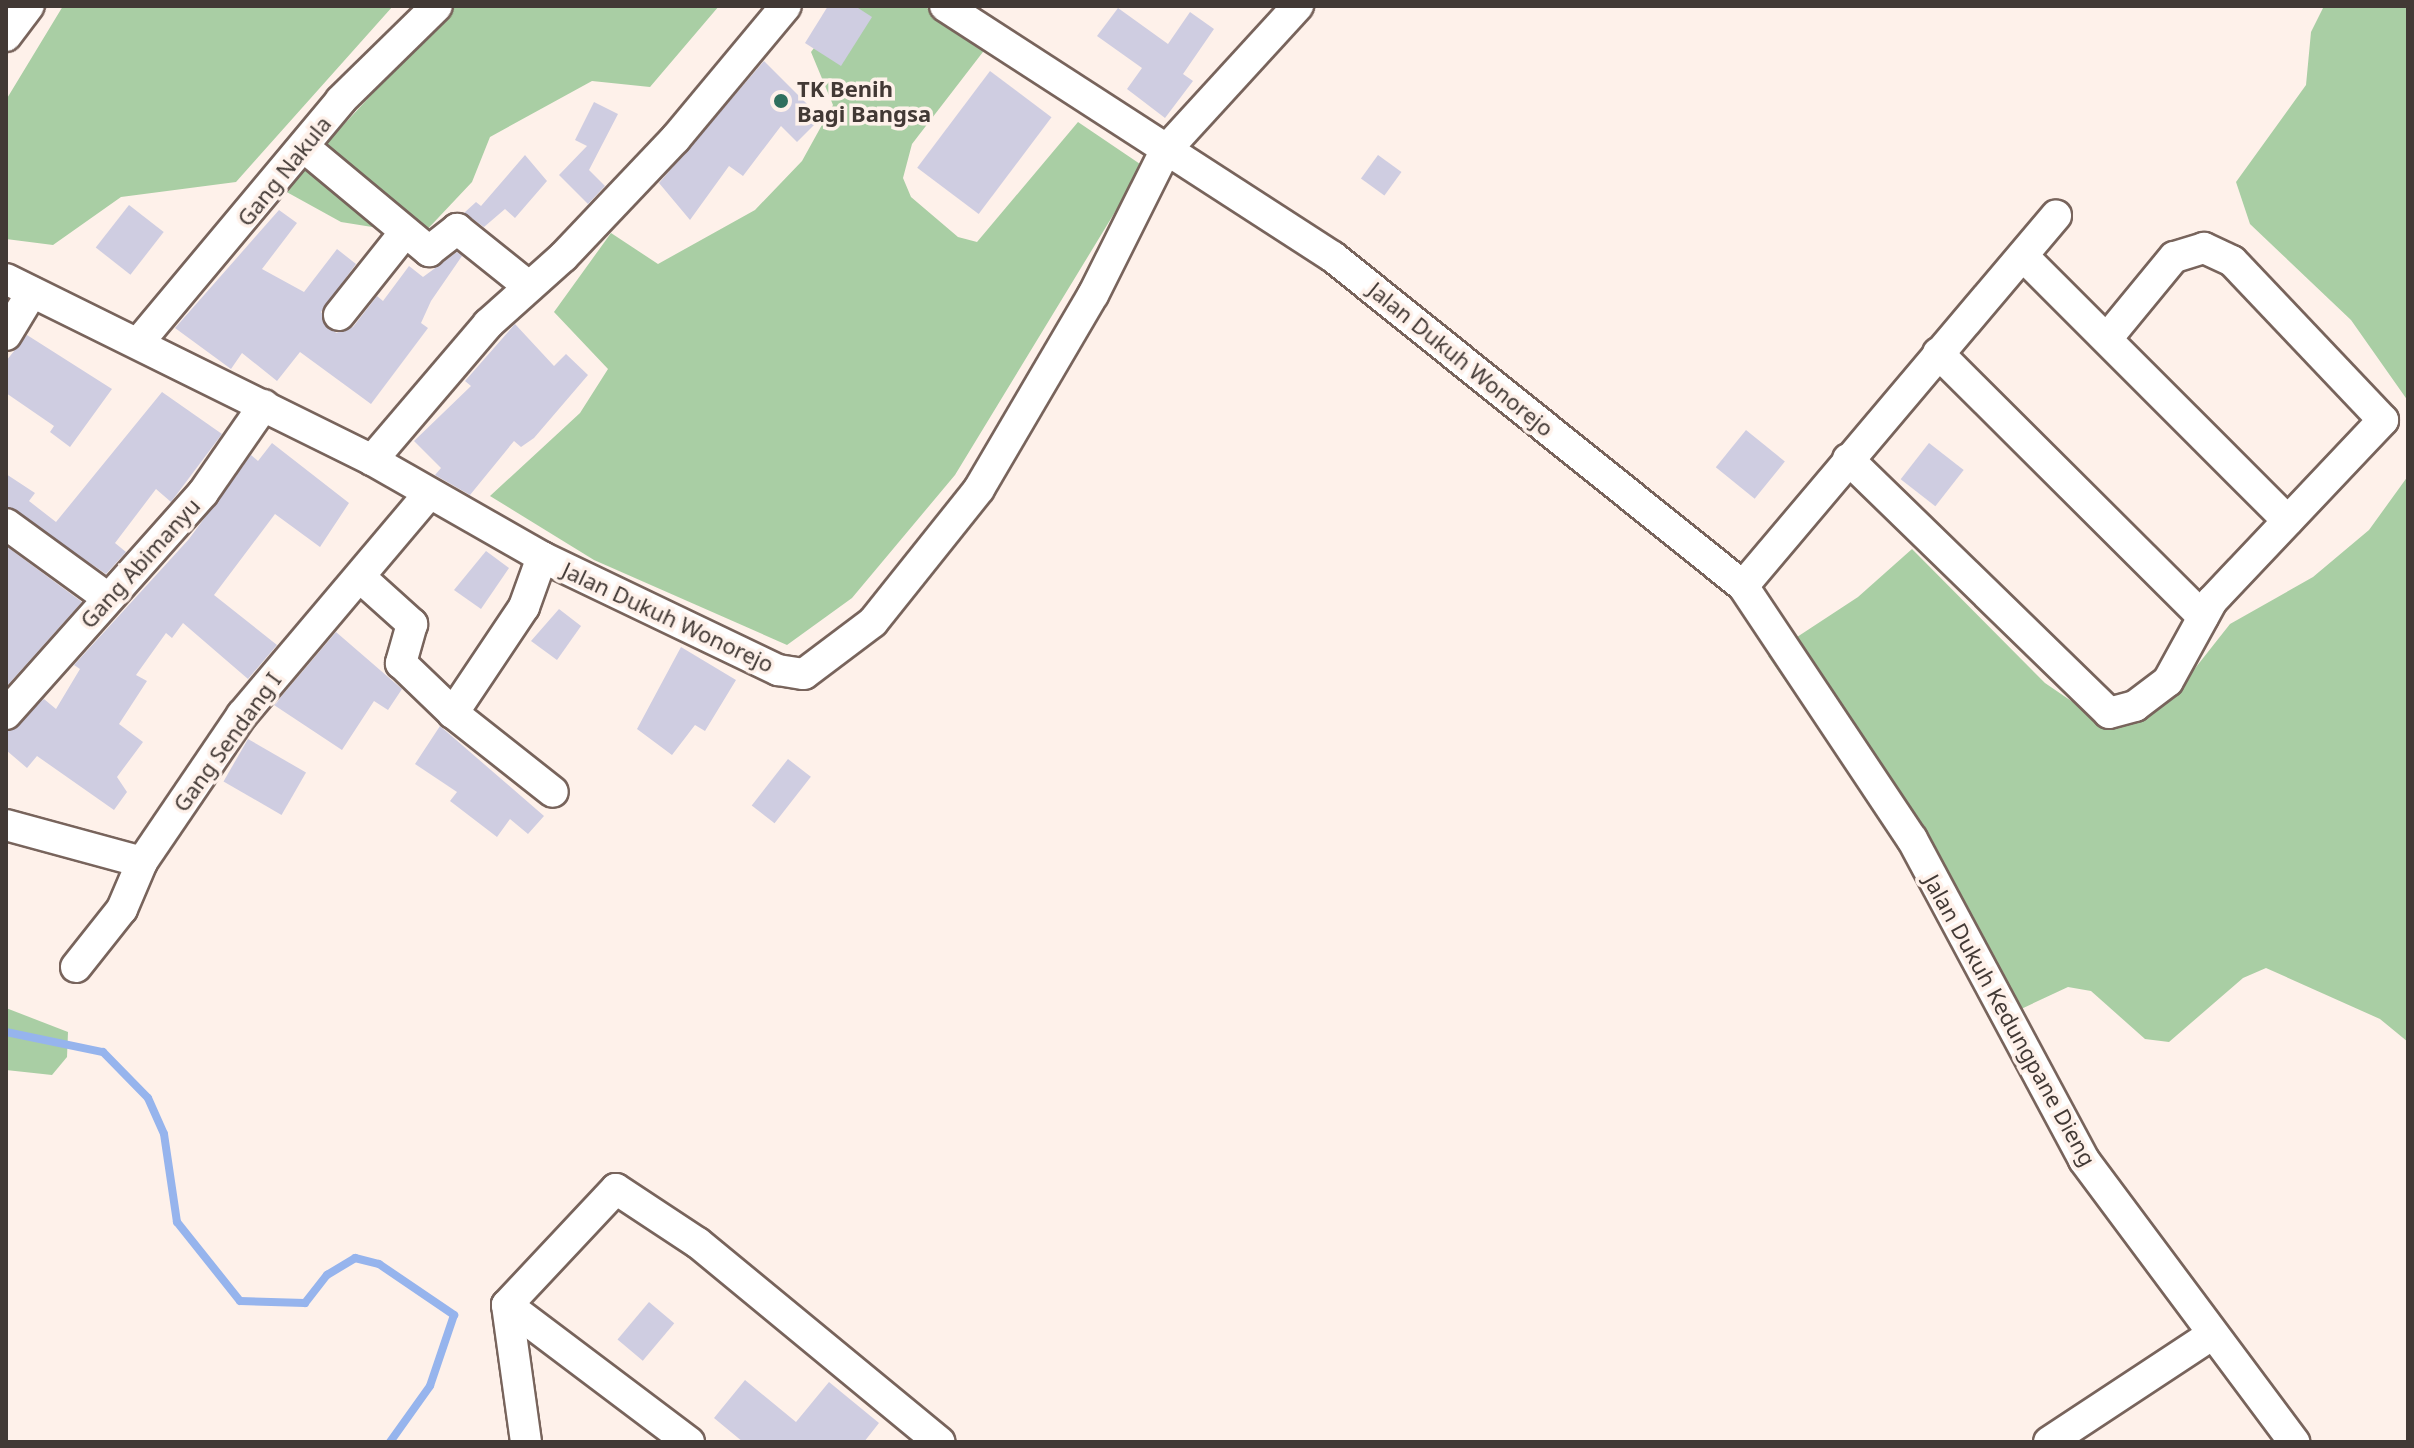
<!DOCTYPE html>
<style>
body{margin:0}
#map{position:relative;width:2414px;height:1448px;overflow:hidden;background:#fef1ea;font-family:"Noto Sans",sans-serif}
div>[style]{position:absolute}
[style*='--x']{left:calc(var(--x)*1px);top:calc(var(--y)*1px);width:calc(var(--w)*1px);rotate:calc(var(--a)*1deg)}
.green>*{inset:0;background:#a9cea4}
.stream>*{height:8px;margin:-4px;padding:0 4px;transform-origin:4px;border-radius:4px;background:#96b4ed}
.building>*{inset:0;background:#cfcde1;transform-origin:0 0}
.roads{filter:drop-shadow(2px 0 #78645c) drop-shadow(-2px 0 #78645c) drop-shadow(0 2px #78645c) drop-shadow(0 -2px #78645c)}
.street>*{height:30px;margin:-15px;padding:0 15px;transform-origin:15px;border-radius:15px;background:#fff}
.dots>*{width:22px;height:22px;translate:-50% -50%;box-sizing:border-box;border:4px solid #fef1ea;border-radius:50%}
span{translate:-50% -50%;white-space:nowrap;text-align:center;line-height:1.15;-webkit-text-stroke:7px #fef1ea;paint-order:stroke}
.poi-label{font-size:22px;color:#423935;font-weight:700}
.left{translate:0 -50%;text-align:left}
.street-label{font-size:22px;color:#423935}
.frame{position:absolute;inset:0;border:8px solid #423935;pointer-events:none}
</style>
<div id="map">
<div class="green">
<i style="clip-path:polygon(63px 6px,393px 6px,236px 182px,121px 197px,53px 245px,6px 239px,6px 100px)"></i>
<i style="clip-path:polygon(454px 6px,719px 6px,650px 87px,592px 81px,490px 137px,472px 182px,422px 235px,341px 222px,283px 190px)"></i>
<i style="clip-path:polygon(845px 6px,924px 6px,986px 48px,912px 144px,903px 178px,911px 197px,958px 237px,977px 242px,1078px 122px,1143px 166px,955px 475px,852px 598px,787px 645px,594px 560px,490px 496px,580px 413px,608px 369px,554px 312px,611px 233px,658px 264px,755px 210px,802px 161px,833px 105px,811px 52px)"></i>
<i style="clip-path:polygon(2324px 6px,2408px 6px,2408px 401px,2351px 320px,2250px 224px,2236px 182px,2306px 85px,2311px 32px)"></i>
<i style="clip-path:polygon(2408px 476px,2408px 1042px,2380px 1019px,2266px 968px,2243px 978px,2169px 1042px,2145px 1039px,2091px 991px,2068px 987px,1991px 1023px,1898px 845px,1768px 656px,1858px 597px,1912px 549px,2045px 683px,2102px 722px,2185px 681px,2230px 624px,2313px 577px,2369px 530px)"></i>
<i style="clip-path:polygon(6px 1008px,68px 1032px,67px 1057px,52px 1075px,6px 1070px)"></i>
</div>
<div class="stream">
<i style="--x:6;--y:1032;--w:99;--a:11.7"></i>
<i style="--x:103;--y:1052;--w:64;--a:45.6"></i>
<i style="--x:148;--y:1098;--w:39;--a:66"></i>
<i style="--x:164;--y:1134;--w:89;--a:81.6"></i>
<i style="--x:177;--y:1222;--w:101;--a:51.4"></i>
<i style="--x:240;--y:1301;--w:65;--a:1.8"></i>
<i style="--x:305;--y:1303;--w:36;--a:-52"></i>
<i style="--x:327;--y:1275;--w:33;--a:-31"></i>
<i style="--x:355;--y:1258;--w:25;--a:14"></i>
<i style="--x:379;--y:1264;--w:91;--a:34.2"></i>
<i style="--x:454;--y:1315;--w:75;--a:108.7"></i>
<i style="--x:430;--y:1386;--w:69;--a:125.5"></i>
</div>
<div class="building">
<i style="clip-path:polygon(828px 6px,855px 6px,872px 17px,841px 66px,805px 43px)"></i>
<i style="clip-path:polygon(1118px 8px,1168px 44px,1190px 12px,1214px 29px,1183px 74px,1193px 81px,1165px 118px,1127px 89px,1142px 68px,1097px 36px)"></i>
<i style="clip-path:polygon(764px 61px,821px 118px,797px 142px,781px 126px,743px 176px,729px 166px,690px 220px,659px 183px)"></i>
<i style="left:990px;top:71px;width:77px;height:121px;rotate:37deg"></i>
<i style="clip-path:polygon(594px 102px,618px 114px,589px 170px,605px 186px,588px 204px,559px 175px,587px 146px,575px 140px)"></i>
<i style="clip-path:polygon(525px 155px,547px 181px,515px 218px,505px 209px,484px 227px,464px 213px,476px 202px,481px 206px)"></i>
<i style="left:1378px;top:155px;width:29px;height:29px;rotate:36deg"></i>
<i style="left:129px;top:205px;width:44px;height:54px;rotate:38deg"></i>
<i style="clip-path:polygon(279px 210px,297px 223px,262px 269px,304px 292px,337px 249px,356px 264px,321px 312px,336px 333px,353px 327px,377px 296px,383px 301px,409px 266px,423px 277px,457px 252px,462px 256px,431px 301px,421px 323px,428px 328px,371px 404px,300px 352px,277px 381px,242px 353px,231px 369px,175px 328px)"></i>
<i style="clip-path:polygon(515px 324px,554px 366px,566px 354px,588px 375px,534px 438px,521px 447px,514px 441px,470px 495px,435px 475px,441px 468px,414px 441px,471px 386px,465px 381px)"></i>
<i style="clip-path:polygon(27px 335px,112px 389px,70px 447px,50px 432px,54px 426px,6px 393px,6px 361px)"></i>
<i style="clip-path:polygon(162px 392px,222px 434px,171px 502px,156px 489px,115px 543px,126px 552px,106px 574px,6px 506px,6px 474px,35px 493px,29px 501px,56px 522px)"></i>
<i style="left:1746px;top:430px;width:50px;height:48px;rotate:39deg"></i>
<i style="clip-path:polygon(272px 443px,349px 503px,320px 547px,275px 514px,214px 595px,277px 645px,248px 679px,183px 623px,172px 638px,166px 633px,136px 675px,147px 681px,119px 724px,143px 742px,117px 777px,127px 792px,114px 810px,37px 756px,27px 768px,6px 750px,6px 732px,44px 699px,56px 709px,80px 669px,74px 665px,189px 539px,251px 455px,258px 461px)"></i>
<i style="left:1929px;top:443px;width:44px;height:46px;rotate:38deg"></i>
<i style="clip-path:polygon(6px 546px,82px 602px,6px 687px)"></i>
<i style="clip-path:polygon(486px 551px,509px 568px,481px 609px,454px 590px)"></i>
<i style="clip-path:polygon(559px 609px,581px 626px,557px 660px,531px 641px)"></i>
<i style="clip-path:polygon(336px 632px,402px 689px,388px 710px,374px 701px,342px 750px,274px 705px)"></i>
<i style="clip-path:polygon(681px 647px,736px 680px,705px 731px,695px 725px,672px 755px,637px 729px)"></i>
<i style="clip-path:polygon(440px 726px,544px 816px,528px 834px,510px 819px,497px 837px,450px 801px,457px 792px,415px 764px)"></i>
<i style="left:248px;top:739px;width:67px;height:49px;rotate:30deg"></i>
<i style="left:788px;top:759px;width:29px;height:59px;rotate:38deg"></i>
<i style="left:649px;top:1302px;width:33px;height:49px;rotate:40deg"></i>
<i style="clip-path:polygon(745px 1380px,796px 1422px,829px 1382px,879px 1423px,864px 1442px,743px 1442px,714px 1418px)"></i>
</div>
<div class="roads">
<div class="street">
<i style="--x:945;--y:6;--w:462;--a:32.9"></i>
<i style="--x:1333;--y:257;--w:526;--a:38.74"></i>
<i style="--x:1743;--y:586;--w:304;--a:56.3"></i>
<i style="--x:1912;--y:839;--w:364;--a:61.8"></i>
<i style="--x:2084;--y:1160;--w:352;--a:53.3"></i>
<i style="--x:6;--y:36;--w:38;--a:-53"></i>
<i style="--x:304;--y:147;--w:163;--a:39.8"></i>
<i style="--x:429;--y:251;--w:36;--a:-38"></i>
<i style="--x:457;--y:229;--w:90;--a:38.7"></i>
<i style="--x:2024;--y:257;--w:373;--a:45"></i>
<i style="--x:6;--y:279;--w:408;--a:26.3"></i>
<i style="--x:372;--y:460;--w:196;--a:29.7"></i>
<i style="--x:542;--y:557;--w:262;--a:25.6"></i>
<i style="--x:778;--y:670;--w:26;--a:9"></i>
<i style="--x:804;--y:674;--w:86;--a:-37"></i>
<i style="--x:873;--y:622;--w:170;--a:-51.4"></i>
<i style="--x:979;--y:489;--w:225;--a:-59.6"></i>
<i style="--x:1093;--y:295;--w:161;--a:-63.4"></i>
<i style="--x:1165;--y:151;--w:197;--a:-47.5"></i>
<i style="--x:339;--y:315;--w:106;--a:-51.5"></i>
<i style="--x:6;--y:335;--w:50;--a:-58.8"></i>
<i style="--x:139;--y:342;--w:315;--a:-50.1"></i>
<i style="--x:341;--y:100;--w:134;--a:-44.4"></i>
<i style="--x:1938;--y:353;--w:374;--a:44.9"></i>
<i style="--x:1848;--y:459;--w:364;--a:44.2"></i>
<i style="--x:2109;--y:713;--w:27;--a:-15"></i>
<i style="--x:2135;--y:706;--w:41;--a:-37.1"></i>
<i style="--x:2168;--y:681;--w:91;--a:-61.2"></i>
<i style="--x:2212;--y:601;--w:249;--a:-46.6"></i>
<i style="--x:2383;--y:420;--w:219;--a:-133.5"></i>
<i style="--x:2232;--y:261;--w:31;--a:-155"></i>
<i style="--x:2204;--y:248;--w:31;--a:163"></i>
<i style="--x:2174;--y:257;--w:102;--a:129.4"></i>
<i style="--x:372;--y:460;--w:179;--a:-49.5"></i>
<i style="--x:488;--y:324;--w:101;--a:-41.8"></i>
<i style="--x:563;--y:257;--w:163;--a:-46.5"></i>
<i style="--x:675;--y:139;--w:173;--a:-50.2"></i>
<i style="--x:6;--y:524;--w:126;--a:36"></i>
<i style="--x:542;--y:557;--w:53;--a:109.8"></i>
<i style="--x:524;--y:607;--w:128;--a:123.8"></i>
<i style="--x:453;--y:713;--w:127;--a:38.3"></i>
<i style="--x:361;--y:578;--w:69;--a:42"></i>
<i style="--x:412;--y:624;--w:41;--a:105.8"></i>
<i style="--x:401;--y:663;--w:72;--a:43.9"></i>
<i style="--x:1743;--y:586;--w:485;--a:-49.8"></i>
<i style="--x:6;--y:714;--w:296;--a:-48.3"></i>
<i style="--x:203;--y:493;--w:107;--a:-55.3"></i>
<i style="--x:6;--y:825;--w:141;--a:15.2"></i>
<i style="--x:76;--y:967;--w:74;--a:-51.6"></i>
<i style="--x:122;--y:909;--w:51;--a:-66.9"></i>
<i style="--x:142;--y:862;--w:178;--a:-55.8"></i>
<i style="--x:242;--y:715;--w:289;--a:-49.8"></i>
<i style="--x:507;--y:1305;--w:228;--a:37"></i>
<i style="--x:526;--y:1442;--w:138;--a:-97.9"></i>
<i style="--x:507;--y:1305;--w:159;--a:-46.8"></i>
<i style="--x:616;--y:1189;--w:98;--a:33.4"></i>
<i style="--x:698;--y:1243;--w:313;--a:39.5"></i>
<i style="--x:2049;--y:1442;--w:194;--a:-33.4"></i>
</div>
</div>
<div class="dots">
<i style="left:781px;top:101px;background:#2f6f5e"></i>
</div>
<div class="poi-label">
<span class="left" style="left:797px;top:101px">TK Benih<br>Bagi Bangsa</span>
</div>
<div class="street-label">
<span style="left:284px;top:171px;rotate:-51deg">Gang Nakula</span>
<span style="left:1461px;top:359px;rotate:39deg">Jalan Dukuh Wonorejo</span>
<span style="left:140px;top:563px;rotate:-48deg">Gang Abimanyu</span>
<span style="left:668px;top:617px;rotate:25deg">Jalan Dukuh Wonorejo</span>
<span style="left:227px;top:742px;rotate:-54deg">Gang Sendang I</span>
<span style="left:2010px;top:1020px;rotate:61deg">Jalan Dukuh Kedungpane Dieng</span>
</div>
<div class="frame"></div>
</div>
